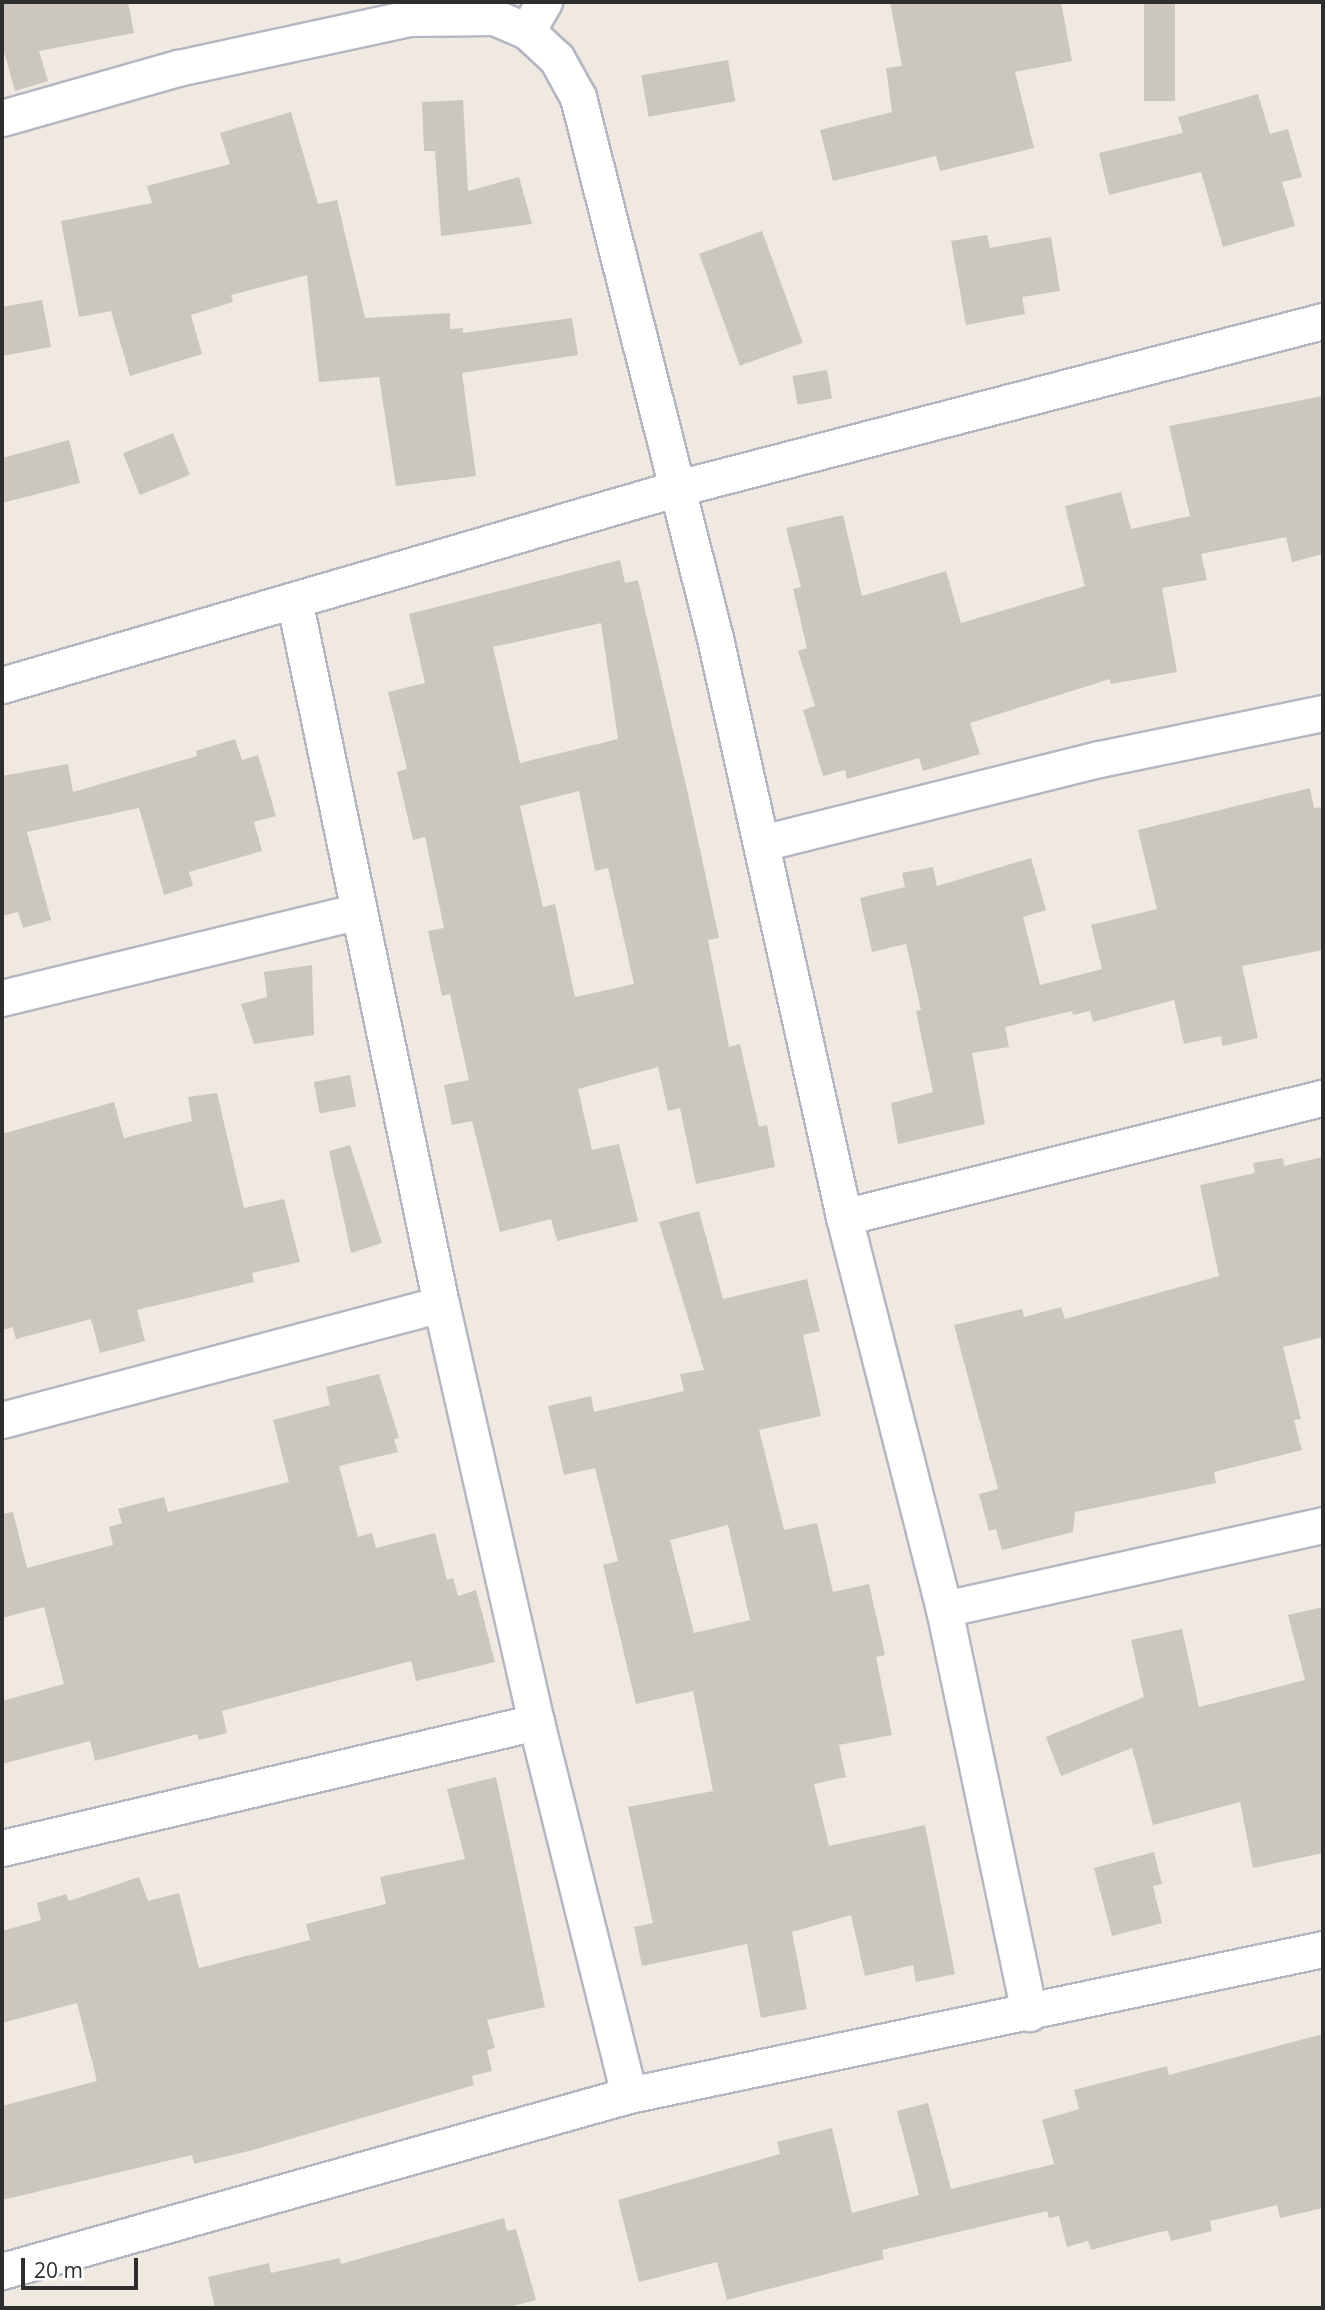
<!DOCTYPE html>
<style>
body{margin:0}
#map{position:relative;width:1325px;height:2310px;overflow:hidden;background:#efe9e1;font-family:"Open Sans",sans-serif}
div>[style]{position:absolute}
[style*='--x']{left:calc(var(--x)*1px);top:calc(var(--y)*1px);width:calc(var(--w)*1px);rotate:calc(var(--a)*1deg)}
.building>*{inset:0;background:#cbc7bf;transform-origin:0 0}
.roads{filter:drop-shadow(2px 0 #b4b7c1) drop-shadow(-2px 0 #b4b7c1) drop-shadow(0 2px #b4b7c1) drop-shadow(0 -2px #b4b7c1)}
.minor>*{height:35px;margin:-17.5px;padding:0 17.5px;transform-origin:17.5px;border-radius:17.5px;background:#fff}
span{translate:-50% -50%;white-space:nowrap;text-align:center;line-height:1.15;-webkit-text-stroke:5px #fff;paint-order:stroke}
.frame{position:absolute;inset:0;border:4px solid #2e2e2e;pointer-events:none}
.scale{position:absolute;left:21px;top:2258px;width:117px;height:32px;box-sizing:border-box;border:4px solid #2e2e2e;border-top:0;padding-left:9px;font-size:21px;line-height:24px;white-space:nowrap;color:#2e2e2e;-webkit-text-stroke:5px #fff;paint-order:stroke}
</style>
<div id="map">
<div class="building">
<i style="clip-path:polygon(2px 2px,128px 2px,134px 33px,39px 51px,48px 81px,15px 91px,2px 44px)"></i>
<i style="clip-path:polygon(890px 2px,1061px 2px,1072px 61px,1015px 72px,1034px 148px,940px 171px,936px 156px,833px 181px,820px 130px,892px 112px,886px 68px,902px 66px)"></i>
<i style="left:1144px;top:2px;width:31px;height:99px"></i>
<i style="left:728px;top:60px;width:42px;height:88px;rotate:80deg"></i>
<i style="clip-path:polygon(1258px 94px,1270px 134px,1288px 129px,1302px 177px,1282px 182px,1295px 226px,1223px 247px,1201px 172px,1109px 195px,1099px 153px,1183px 133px,1178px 117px)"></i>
<i style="clip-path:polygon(463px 100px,468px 191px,519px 177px,532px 224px,441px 236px,435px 151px,424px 151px,422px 102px)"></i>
<i style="clip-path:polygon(291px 112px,318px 204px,337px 200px,365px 318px,450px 313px,450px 329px,463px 328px,463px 333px,572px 318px,578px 355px,462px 373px,476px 476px,396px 486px,379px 377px,319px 382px,307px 275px,231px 295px,233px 302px,191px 315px,202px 354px,130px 376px,111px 311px,79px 317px,61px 221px,152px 203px,147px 186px,230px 164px,220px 133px)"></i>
<i style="left:762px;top:231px;width:119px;height:67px;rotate:70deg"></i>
<i style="clip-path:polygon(987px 235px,990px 248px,1051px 237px,1060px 291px,1022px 297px,1025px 314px,966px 325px,951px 241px)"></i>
<i style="clip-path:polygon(42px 300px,51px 347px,2px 356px,2px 307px)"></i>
<i style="left:827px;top:370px;width:29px;height:35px;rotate:80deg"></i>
<i style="clip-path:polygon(1323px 396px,1323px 554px,1292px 562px,1286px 537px,1201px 554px,1207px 580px,1162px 588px,1177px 672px,1111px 684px,1110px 679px,970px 723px,980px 754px,923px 771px,919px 758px,847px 779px,845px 770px,823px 776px,803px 710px,815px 706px,798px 651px,807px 648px,793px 589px,801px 587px,786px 528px,843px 515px,862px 596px,946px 571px,961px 623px,1085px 586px,1065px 506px,1121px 492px,1131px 529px,1190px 516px,1169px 426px)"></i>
<i style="left:173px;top:433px;width:45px;height:54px;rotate:68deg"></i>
<i style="clip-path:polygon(69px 440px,80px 483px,2px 503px,2px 458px)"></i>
<i style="clip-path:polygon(evenodd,620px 560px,625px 583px,638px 580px,688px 794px,719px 938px,708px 940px,729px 1047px,740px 1044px,759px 1127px,767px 1125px,775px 1167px,696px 1184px,680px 1108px,668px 1111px,658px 1067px,578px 1089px,592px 1150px,619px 1144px,638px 1221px,557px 1241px,551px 1219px,500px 1232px,472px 1121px,452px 1125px,444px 1085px,469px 1080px,450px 994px,442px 996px,428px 931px,444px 928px,425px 837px,413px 840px,397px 772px,407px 769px,388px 692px,425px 683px,409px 614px,620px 560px,601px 623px,618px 739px,520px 763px,493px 647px,601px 623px,620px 560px,579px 791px,595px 871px,608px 868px,634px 984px,575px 997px,555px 904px,543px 907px,520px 806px,579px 791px)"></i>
<i style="clip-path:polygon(235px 739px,242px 760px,258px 755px,276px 816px,254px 822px,262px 851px,189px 872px,193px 886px,164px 895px,139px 808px,27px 832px,51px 920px,23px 928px,18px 912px,2px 916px,2px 776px,68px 764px,73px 792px,197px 756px,196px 751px)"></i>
<i style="clip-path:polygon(1310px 788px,1314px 808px,1323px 807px,1323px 950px,1242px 966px,1258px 1038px,1222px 1046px,1221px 1036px,1184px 1044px,1174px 1000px,1093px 1022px,1090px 1011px,1073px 1015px,1072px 1011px,1005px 1027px,1009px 1047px,972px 1053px,985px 1124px,898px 1144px,891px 1103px,933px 1092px,916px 1011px,921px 1010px,906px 944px,872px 952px,860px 898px,905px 887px,902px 873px,933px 867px,937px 886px,1031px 858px,1046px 910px,1023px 917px,1040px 985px,1102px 969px,1091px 925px,1157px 909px,1138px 830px)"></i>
<i style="clip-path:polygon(312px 965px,314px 1035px,254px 1044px,241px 1004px,267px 997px,264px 972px)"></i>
<i style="left:350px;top:1075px;width:32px;height:37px;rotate:79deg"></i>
<i style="clip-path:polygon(217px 1093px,244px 1208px,284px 1199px,300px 1262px,252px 1273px,254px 1282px,137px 1310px,145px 1341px,100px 1353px,91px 1319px,16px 1339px,13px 1327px,2px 1330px,2px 1134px,114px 1102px,124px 1138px,192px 1121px,188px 1097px)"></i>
<i style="clip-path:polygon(350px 1145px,382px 1243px,351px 1253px,329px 1151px)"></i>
<i style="clip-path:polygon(1323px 1157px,1323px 1337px,1283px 1347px,1301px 1419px,1294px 1420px,1302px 1450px,1214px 1472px,1216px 1483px,1075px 1512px,1073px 1532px,1002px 1550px,996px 1529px,989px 1531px,979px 1494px,998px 1489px,954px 1325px,1022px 1309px,1024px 1317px,1061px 1307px,1065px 1319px,1219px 1276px,1200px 1185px,1255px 1173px,1253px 1163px,1283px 1158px,1284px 1166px)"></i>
<i style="clip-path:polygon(evenodd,699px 1211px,723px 1299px,807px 1279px,820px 1331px,803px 1335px,821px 1416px,759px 1430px,784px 1530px,817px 1523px,833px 1592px,869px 1584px,885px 1655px,876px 1657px,892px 1735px,839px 1745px,846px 1777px,814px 1784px,829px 1846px,925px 1825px,955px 1974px,916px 1982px,913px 1965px,865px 1976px,851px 1915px,792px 1932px,807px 2009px,761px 2018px,747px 1944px,642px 1966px,634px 1927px,653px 1923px,628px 1807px,713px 1791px,693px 1691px,636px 1704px,603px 1565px,618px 1561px,595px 1468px,564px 1475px,548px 1406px,591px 1396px,594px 1412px,684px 1391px,680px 1374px,704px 1370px,659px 1222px,699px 1211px,728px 1525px,750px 1620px,694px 1633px,670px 1540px,728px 1525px)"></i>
<i style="clip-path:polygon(379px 1374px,399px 1438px,394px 1439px,398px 1452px,339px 1466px,358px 1537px,372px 1533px,376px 1548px,435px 1533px,447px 1580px,453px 1578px,458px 1596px,476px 1590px,495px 1662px,416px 1681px,411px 1661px,222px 1711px,227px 1733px,199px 1740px,197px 1734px,95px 1761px,90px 1741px,2px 1764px,2px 1701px,64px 1684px,44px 1607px,2px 1618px,2px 1514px,13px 1512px,27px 1568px,113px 1545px,109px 1527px,122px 1523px,118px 1509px,164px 1497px,168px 1512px,289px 1482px,273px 1420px,330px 1405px,326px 1387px)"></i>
<i style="clip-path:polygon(1323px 1607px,1323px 1853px,1253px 1868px,1240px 1802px,1153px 1825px,1132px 1748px,1061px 1776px,1046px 1737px,1144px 1697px,1131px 1640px,1182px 1629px,1199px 1707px,1305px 1680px,1288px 1615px)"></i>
<i style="clip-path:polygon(496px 1777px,545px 2007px,487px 2020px,495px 2048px,487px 2050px,492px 2071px,472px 2076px,474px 2085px,253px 2150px,194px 2164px,192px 2155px,2px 2200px,2px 2106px,97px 2081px,77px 2003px,2px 2023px,2px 1931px,41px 1920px,37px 1903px,66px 1894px,69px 1901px,139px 1877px,148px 1901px,179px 1893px,199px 1968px,310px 1940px,306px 1924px,386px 1904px,380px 1877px,465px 1859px,447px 1789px)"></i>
<i style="clip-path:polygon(1154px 1852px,1162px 1884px,1153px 1886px,1162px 1923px,1112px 1936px,1094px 1868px)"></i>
<i style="clip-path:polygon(1323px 2034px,1323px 2208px,1280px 2218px,1277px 2205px,1210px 2221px,1212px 2231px,1171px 2241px,1168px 2231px,1159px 2232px,1091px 2250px,1088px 2241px,1067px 2247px,1059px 2216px,1049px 2218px,1047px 2211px,882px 2250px,884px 2259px,727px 2300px,717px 2262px,639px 2282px,618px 2200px,780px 2154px,777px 2142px,832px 2128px,852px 2213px,919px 2195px,897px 2111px,928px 2103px,951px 2189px,1054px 2164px,1042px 2120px,1079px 2109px,1074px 2090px,1167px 2066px,1169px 2075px)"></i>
<i style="clip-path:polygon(504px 2218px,507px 2231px,516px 2229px,536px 2300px,505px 2308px,215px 2308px,208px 2277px,269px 2263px,271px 2273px,340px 2258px,341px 2264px)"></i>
</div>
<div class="roads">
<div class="minor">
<i style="--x:527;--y:31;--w:34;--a:-60"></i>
<i style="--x:2;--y:118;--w:183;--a:-15.9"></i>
<i style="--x:178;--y:68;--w:236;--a:-12.2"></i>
<i style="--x:409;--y:18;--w:85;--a:-0.7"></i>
<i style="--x:494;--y:17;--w:36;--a:23"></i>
<i style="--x:527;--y:31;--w:41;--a:43"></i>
<i style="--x:557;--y:59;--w:43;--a:61.1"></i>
<i style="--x:578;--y:97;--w:558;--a:75.79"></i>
<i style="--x:715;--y:638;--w:593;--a:77.44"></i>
<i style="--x:844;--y:1217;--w:405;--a:75.7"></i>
<i style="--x:944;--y:1609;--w:413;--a:78.1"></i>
<i style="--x:295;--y:604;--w:715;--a:78.22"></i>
<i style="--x:441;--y:1304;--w:429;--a:77.2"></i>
<i style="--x:536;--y:1722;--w:384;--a:76"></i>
<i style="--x:2;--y:685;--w:704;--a:-16.25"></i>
<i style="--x:678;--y:488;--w:666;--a:-14.52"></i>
<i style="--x:762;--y:843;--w:347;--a:-14"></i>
<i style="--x:1099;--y:759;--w:229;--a:-11.6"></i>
<i style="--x:2;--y:998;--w:364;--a:-13.7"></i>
<i style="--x:844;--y:1217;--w:494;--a:-14"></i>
<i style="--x:2;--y:1420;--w:454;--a:-14.8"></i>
<i style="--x:944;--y:1609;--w:388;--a:-12.5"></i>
<i style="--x:2;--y:1848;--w:549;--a:-13.28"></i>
<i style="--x:2;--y:2271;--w:651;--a:-15.68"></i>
<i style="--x:629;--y:2095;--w:709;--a:-11.88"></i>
</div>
</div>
<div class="frame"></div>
<div class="scale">20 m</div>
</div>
